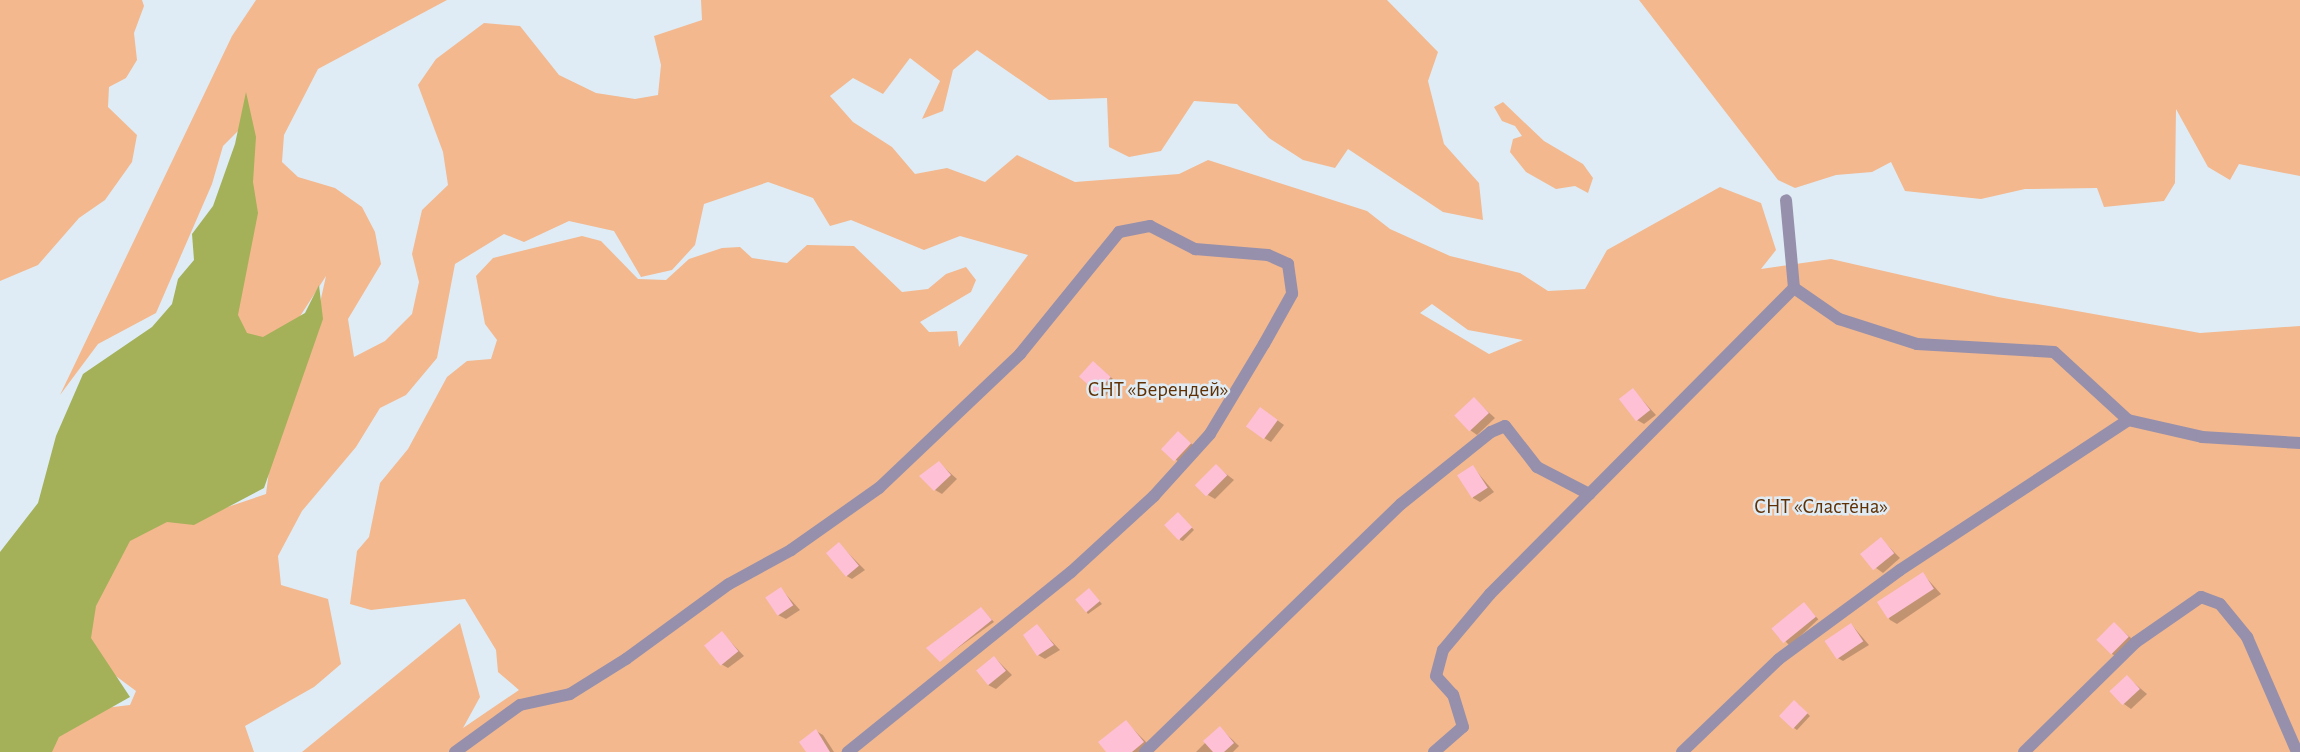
<!DOCTYPE html>
<meta charset="utf-8">
<style>
body{margin:0}
#map{position:relative;width:2300px;height:752px;overflow:hidden;background:#dfecf5;font-family:"Alegreya Sans",sans-serif}
div>[style]{position:absolute}
[style*='--x']{left:calc(var(--x)*1px);top:calc(var(--y)*1px);width:calc(var(--w)*1px);rotate:calc(var(--a)*1deg)}
.green>*{inset:0;background:#f3b88e}
.water>*{inset:0;background:#a4b159}
.shadow>*{inset:0;background:#0003;transform-origin:0 0}
.building>*{inset:0;background:#fdc0d5;transform-origin:0 0}
.lane>*{height:12px;margin:-6px;padding:0 6px;transform-origin:6px;border-radius:6px;background:#9690ac}
span{translate:-50% -50%;white-space:nowrap;text-align:center;line-height:1.15;-webkit-text-stroke:5px #dfecf5;paint-order:stroke}
.park-label{font-size:21px;color:#5f3003}
</style>
<div id="map">
<div class="green">
<i style="clip-path:polygon(0 0,142px 0,144px 6px,134px 33px,137px 60px,126px 78px,109px 87px,108px 107px,137px 135px,132px 162px,105px 200px,79px 218px,38px 265px,0 281px)"></i>
<i style="clip-path:polygon(evenodd,256px 0,447px 0,318px 69px,284px 135px,282px 162px,298px 177px,335px 188px,362px 207px,375px 232px,381px 264px,348px 319px,354px 357px,385px 341px,412px 314px,419px 282px,412px 254px,422px 210px,448px 185px,443px 152px,418px 85px,436px 59px,484px 23px,520px 26px,559px 75px,596px 93px,635px 99px,658px 95px,661px 65px,654px 36px,702px 20px,701px 0,1387px 0,1438px 52px,1428px 81px,1444px 144px,1479px 183px,1483px 220px,1443px 212px,1348px 149px,1335px 168px,1303px 160px,1269px 138px,1237px 104px,1194px 101px,1161px 151px,1129px 157px,1109px 147px,1107px 98px,1049px 100px,977px 50px,953px 70px,943px 111px,922px 119px,940px 81px,910px 58px,883px 94px,853px 78px,830px 96px,853px 122px,892px 147px,915px 174px,947px 168px,985px 182px,1017px 155px,1075px 182px,1179px 174px,1208px 160px,1367px 211px,1390px 229px,1450px 256px,1520px 273px,1548px 291px,1585px 289px,1607px 250px,1720px 187px,1761px 203px,1776px 250px,1761px 269px,1831px 259px,1998px 297px,2200px 333px,2300px 326px,2300px 752px,302px 752px,460px 623px,480px 697px,463px 728px,519px 690px,498px 672px,496px 650px,465px 599px,371px 610px,350px 604px,357px 551px,369px 537px,380px 483px,408px 449px,447px 377px,467px 361px,491px 359px,497px 340px,485px 324px,476px 276px,493px 258px,582px 236px,601px 241px,638px 279px,666px 280px,689px 259px,722px 248px,740px 247px,752px 258px,787px 263px,807px 245px,854px 246px,902px 292px,928px 289px,946px 274px,966px 267px,976px 280px,971px 292px,920px 322px,929px 332px,957px 331px,959px 347px,1028px 255px,960px 236px,924px 250px,851px 220px,830px 226px,813px 198px,768px 182px,704px 204px,695px 245px,672px 270px,641px 277px,614px 231px,569px 221px,524px 242px,504px 234px,455px 264px,437px 358px,406px 395px,380px 408px,356px 447px,302px 511px,278px 556px,281px 585px,328px 599px,341px 664px,314px 687px,245px 726px,254px 752px,47px 752px,79px 711px,130px 705px,136px 691px,97px 662px,87px 626px,125px 537px,166px 517px,198px 517px,266px 494px,276px 418px,316px 321px,326px 276px,286px 338px,263px 349px,236px 332px,249px 120px,223px 146px,212px 184px,156px 313px,98px 344px,60px 395px,232px 36px,256px 0,1432px 304px,1468px 330px,1523px 340px,1489px 354px,1420px 313px,1432px 304px)"></i>
<i style="clip-path:polygon(1639px 0,2300px 0,2300px 176px,2239px 164px,2230px 180px,2208px 167px,2176px 109px,2175px 183px,2164px 201px,2104px 207px,2097px 188px,2025px 189px,1981px 199px,1905px 191px,1891px 162px,1872px 172px,1836px 175px,1795px 188px,1778px 180px)"></i>
<i style="clip-path:polygon(1503px 102px,1544px 141px,1583px 164px,1593px 178px,1588px 193px,1575px 186px,1556px 189px,1526px 172px,1510px 152px,1513px 139px,1522px 136px,1515px 126px,1502px 121px,1494px 107px)"></i>
</div>
<div class="water">
<i style="clip-path:polygon(246px 92px,256px 137px,253px 182px,258px 213px,238px 315px,247px 333px,263px 337px,305px 313px,319px 285px,323px 319px,264px 488px,194px 525px,167px 522px,130px 541px,96px 606px,91px 638px,130px 697px,59px 737px,52px 752px,0 752px,0 552px,38px 503px,56px 436px,83px 374px,152px 327px,172px 304px,178px 279px,194px 260px,192px 234px,213px 206px,235px 144px)"></i>
</div>
<div class="shadow">
<i style="left:1094px;top:363px;width:30px;height:18px;rotate:40deg"></i>
<i style="clip-path:polygon(1633px 390px,1656px 415px,1644px 424px,1637px 420px)"></i>
<i style="clip-path:polygon(1474px 399px,1495px 418px,1477px 435px,1470px 430px)"></i>
<i style="clip-path:polygon(1267px 413px,1284px 425px,1271px 442px,1264px 438px)"></i>
<i style="clip-path:polygon(1178px 433px,1197px 448px,1183px 464px,1176px 460px)"></i>
<i style="clip-path:polygon(939px 463px,957px 479px,942px 494px,935px 490px)"></i>
<i style="clip-path:polygon(1216px 466px,1234px 480px,1215px 499px,1208px 495px)"></i>
<i style="clip-path:polygon(1473px 467px,1494px 492px,1480px 502px,1473px 498px)"></i>
<i style="clip-path:polygon(1181px 516px,1194px 530px,1183px 541px,1180px 540px)"></i>
<i style="clip-path:polygon(1881px 539px,1900px 558px,1883px 573px,1876px 568px)"></i>
<i style="clip-path:polygon(839px 544px,865px 570px,852px 579px,845px 575px)"></i>
<i style="clip-path:polygon(1923px 574px,1941px 594px,1897px 624px,1890px 620px,1879px 604px)"></i>
<i style="clip-path:polygon(781px 589px,800px 610px,786px 619px,778px 615px)"></i>
<i style="clip-path:polygon(1089px 589px,1102px 604px,1088px 614px,1077px 599px)"></i>
<i style="left:1804px;top:604px;width:21px;height:39px;rotate:47deg"></i>
<i style="clip-path:polygon(982px 609px,994px 622px,941px 660px)"></i>
<i style="clip-path:polygon(1851px 624px,1869px 645px,1843px 661px,1836px 657px)"></i>
<i style="clip-path:polygon(2114px 624px,2136px 642px,2119px 658px,2112px 654px)"></i>
<i style="clip-path:polygon(1037px 626px,1060px 650px,1045px 659px,1038px 655px)"></i>
<i style="clip-path:polygon(722px 633px,744px 656px,728px 668px,721px 664px)"></i>
<i style="clip-path:polygon(994px 657px,1012px 675px,996px 689px,988px 685px)"></i>
<i style="clip-path:polygon(2127px 677px,2147px 694px,2131px 709px,2124px 704px)"></i>
<i style="clip-path:polygon(1798px 704px,1810px 716px,1797px 730px,1794px 728px)"></i>
<i style="clip-path:polygon(1126px 722px,1150px 746px,1144px 752px,1108px 752px)"></i>
<i style="clip-path:polygon(1220px 728px,1239px 746px,1233px 752px,1196px 752px)"></i>
<i style="clip-path:polygon(816px 731px,823px 735px,834px 752px,808px 752px)"></i>
</div>
<div class="building">
<i style="left:1093px;top:361px;width:24px;height:21px;rotate:42deg"></i>
<i style="left:1633px;top:388px;width:28px;height:18px;rotate:52deg"></i>
<i style="left:1474px;top:397px;width:22px;height:27px;rotate:47deg"></i>
<i style="left:1260px;top:407px;width:22px;height:24px;rotate:36deg"></i>
<i style="left:1178px;top:431px;width:18px;height:25px;rotate:43deg"></i>
<i style="clip-path:polygon(939px 461px,951px 475px,934px 491px,919px 476px)"></i>
<i style="left:1216px;top:464px;width:16px;height:30px;rotate:45deg"></i>
<i style="left:1473px;top:465px;width:27px;height:19px;rotate:57deg"></i>
<i style="left:1178px;top:512px;width:21px;height:19px;rotate:47deg"></i>
<i style="left:1881px;top:537px;width:21px;height:27px;rotate:51deg"></i>
<i style="left:839px;top:542px;width:31px;height:17px;rotate:50deg"></i>
<i style="left:1923px;top:572px;width:20px;height:55px;rotate:57deg"></i>
<i style="left:781px;top:587px;width:22px;height:19px;rotate:56deg"></i>
<i style="left:1089px;top:588px;width:17px;height:18px;rotate:50deg"></i>
<i style="left:1804px;top:602px;width:19px;height:42px;rotate:51deg"></i>
<i style="clip-path:polygon(981px 607px,992px 620px,940px 662px,926px 648px)"></i>
<i style="left:2114px;top:622px;width:21px;height:25px;rotate:45deg"></i>
<i style="left:1851px;top:623px;width:22px;height:32px;rotate:56deg"></i>
<i style="clip-path:polygon(1037px 624px,1054px 645px,1037px 656px,1023px 635px)"></i>
<i style="left:722px;top:631px;width:26px;height:23px;rotate:51deg"></i>
<i style="left:994px;top:656px;width:19px;height:23px;rotate:51deg"></i>
<i style="left:2127px;top:675px;width:19px;height:24px;rotate:47deg"></i>
<i style="left:1794px;top:700px;width:19px;height:22px;rotate:43deg"></i>
<i style="clip-path:polygon(1126px 720px,1144px 742px,1132px 752px,1106px 752px,1098px 742px)"></i>
<i style="clip-path:polygon(1220px 726px,1234px 743px,1224px 752px,1213px 752px,1203px 741px)"></i>
<i style="clip-path:polygon(816px 729px,830px 752px,806px 752px,799px 742px)"></i>
</div>
<div class="lane">
<i style="--x:1794;--y:288;--w:55;--a:34.6"></i>
<i style="--x:1839;--y:319;--w:82;--a:17.8"></i>
<i style="--x:1917;--y:344;--w:137;--a:3.3"></i>
<i style="--x:2054;--y:352;--w:100;--a:42.6"></i>
<i style="--x:2128;--y:420;--w:76;--a:12.9"></i>
<i style="--x:2202;--y:437;--w:98;--a:3.5"></i>
<i style="--x:455;--y:752;--w:80;--a:-35.9"></i>
<i style="--x:520;--y:705;--w:51;--a:-12.4"></i>
<i style="--x:570;--y:694;--w:66;--a:-32"></i>
<i style="--x:626;--y:659;--w:127;--a:-36.1"></i>
<i style="--x:729;--y:584;--w:71;--a:-28.7"></i>
<i style="--x:791;--y:550;--w:108;--a:-35.2"></i>
<i style="--x:879;--y:488;--w:195;--a:-43.5"></i>
<i style="--x:1020;--y:354;--w:157;--a:-50.9"></i>
<i style="--x:1119;--y:232;--w:32;--a:-11"></i>
<i style="--x:1150;--y:226;--w:51;--a:27.1"></i>
<i style="--x:1195;--y:249;--w:73;--a:4.7"></i>
<i style="--x:1268;--y:255;--w:22;--a:24"></i>
<i style="--x:1288;--y:264;--w:30;--a:82"></i>
<i style="--x:1292;--y:294;--w:57;--a:119.2"></i>
<i style="--x:1264;--y:344;--w:105;--a:121"></i>
<i style="--x:1210;--y:434;--w:84;--a:132.1"></i>
<i style="--x:1154;--y:496;--w:113;--a:137.5"></i>
<i style="--x:1071;--y:572;--w:287;--a:141.1"></i>
<i style="--x:1145;--y:752;--w:356;--a:-44.1"></i>
<i style="--x:1401;--y:504;--w:115;--a:-38.7"></i>
<i style="--x:1491;--y:432;--w:15;--a:-23"></i>
<i style="--x:1505;--y:426;--w:52;--a:52"></i>
<i style="--x:1537;--y:467;--w:59;--a:27.4"></i>
<i style="--x:1434;--y:752;--w:38;--a:-41"></i>
<i style="--x:1463;--y:727;--w:34;--a:-107"></i>
<i style="--x:1453;--y:695;--w:25;--a:-132"></i>
<i style="--x:1436;--y:676;--w:27;--a:-75"></i>
<i style="--x:1443;--y:650;--w:73;--a:-50"></i>
<i style="--x:1490;--y:594;--w:431;--a:-45.2"></i>
<i style="--x:1794;--y:288;--w:88;--a:-95.2"></i>
<i style="--x:1682;--y:752;--w:134;--a:-43.8"></i>
<i style="--x:1779;--y:659;--w:150;--a:-36.3"></i>
<i style="--x:1900;--y:570;--w:273;--a:-33.3"></i>
<i style="--x:2024;--y:752;--w:157;--a:-44.5"></i>
<i style="--x:2136;--y:642;--w:79;--a:-34.7"></i>
<i style="--x:2201;--y:597;--w:20;--a:20"></i>
<i style="--x:2220;--y:604;--w:43;--a:50.7"></i>
<i style="--x:2247;--y:637;--w:125;--a:66.5"></i>
</div>
<div class="park-label">
<span style="left:1158px;top:390px">СНТ «Берендей»</span>
<span style="left:1821px;top:507px">СНТ «Сластёна»</span>
</div>
</div>
